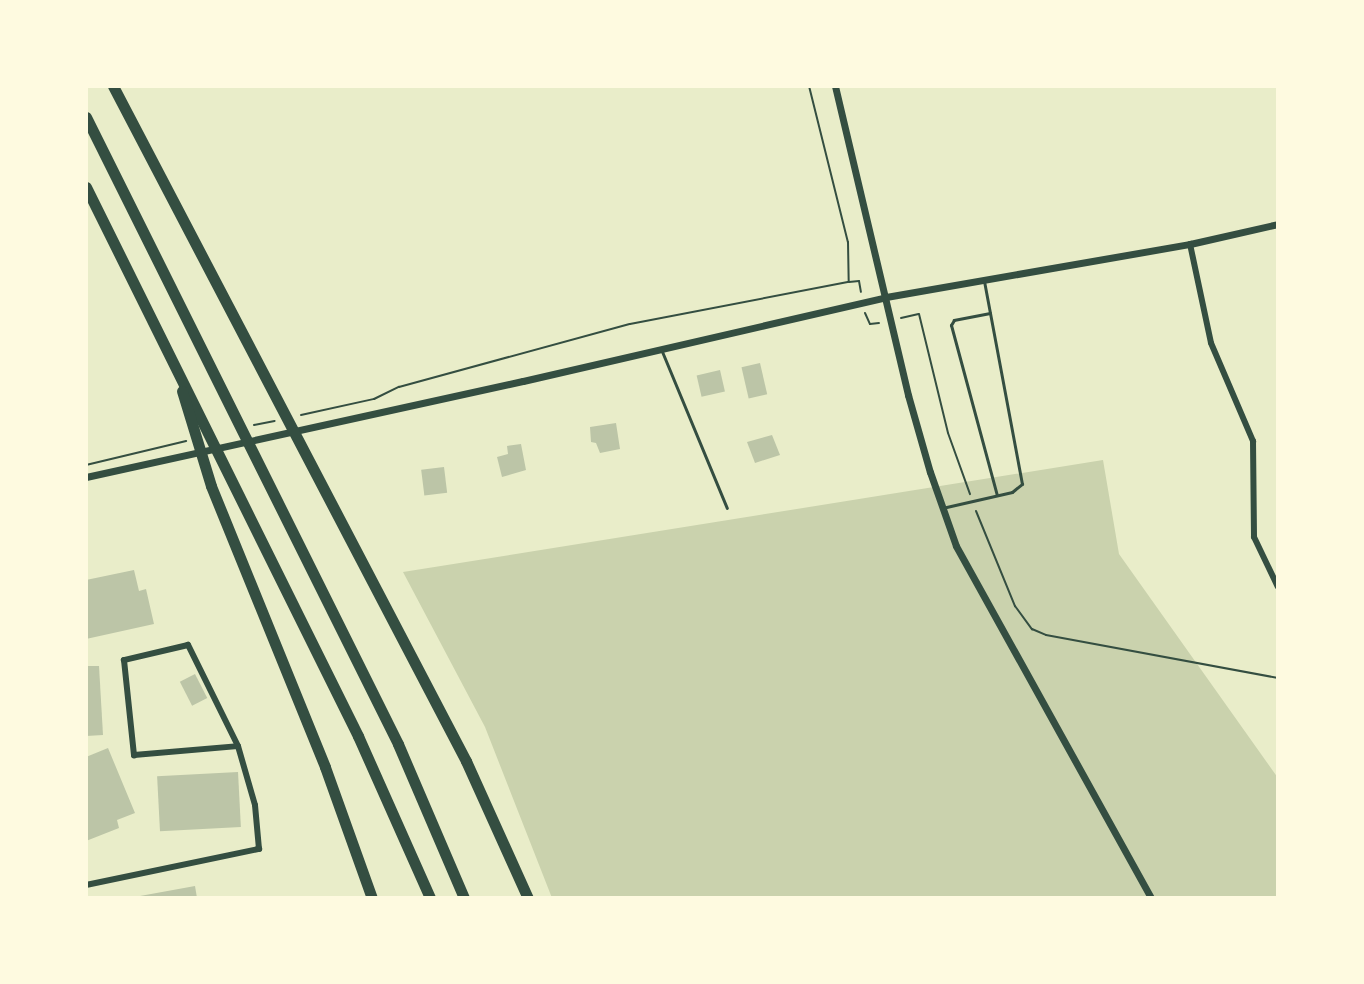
<!DOCTYPE html>
<style>
body{margin:0}
#map{position:relative;width:1364px;height:984px;overflow:hidden;background:#e9edc9;font-family:Raleway,sans-serif}
div>[style]{position:absolute}
[style*='--x']{left:calc(var(--x)*1px);top:calc(var(--y)*1px);width:calc(var(--w)*1px);rotate:calc(var(--a)*1deg)}
.green>*{inset:0;background:#cad2ad}
.building>*{inset:0;background:#bcc5a7;transform-origin:0 0}
.path>*{height:2px;margin:-1px;padding:0 1px;transform-origin:1px;border-radius:1px;background:#344e41}
.service>*{height:3px;margin:-1.5px;padding:0 1.5px;transform-origin:1.5px;border-radius:1.5px;background:#344e41}
.minor>*{height:6px;margin:-3px;padding:0 3px;transform-origin:3px;border-radius:3px;background:#344e41}
.tertiary>*{height:7px;margin:-3.5px;padding:0 3.5px;transform-origin:3.5px;border-radius:3.5px;background:#344e41}
.motorway>*{height:11px;margin:-5.5px;padding:0 5.5px;transform-origin:5.5px;border-radius:5.5px;background:#344e41}
span{translate:-50% -50%;white-space:nowrap;text-align:center;line-height:1.15;-webkit-text-stroke:6px #fefae0;paint-order:stroke}
.frame{position:absolute;inset:0;border:88px solid #fefae0;pointer-events:none}
</style>
<div id="map">
<div class="green">
<i style="clip-path:polygon(1103px 460px,1119px 554px,1278px 778px,1278px 898px,552px 898px,485px 727px,403px 572px)"></i>
</div>
<div class="building">
<i style="left:760px;top:363px;width:32px;height:19px;rotate:77deg"></i>
<i style="left:720px;top:370px;width:22px;height:24px;rotate:77deg"></i>
<i style="clip-path:polygon(616px 423px,620px 449px,600px 453px,596px 443px,591px 442px,590px 427px)"></i>
<i style="clip-path:polygon(772px 435px,780px 455px,755px 463px,747px 442px)"></i>
<i style="clip-path:polygon(521px 444px,526px 470px,502px 477px,497px 457px,508px 454px,507px 446px)"></i>
<i style="left:444px;top:467px;width:26px;height:23px;rotate:83deg"></i>
<i style="clip-path:polygon(134px 570px,139px 591px,146px 589px,154px 624px,86px 639px,86px 580px)"></i>
<i style="clip-path:polygon(86px 666px,99px 666px,103px 735px,86px 736px)"></i>
<i style="left:195px;top:674px;width:27px;height:17px;rotate:63deg"></i>
<i style="clip-path:polygon(108px 748px,135px 813px,117px 820px,119px 828px,86px 841px,86px 757px)"></i>
<i style="left:238px;top:772px;width:55px;height:81px;rotate:87deg"></i>
<i style="clip-path:polygon(195px 886px,197px 898px,140px 898px,140px 896px)"></i>
</div>
<div class="path">
<i style="--x:809;--y:86;--w:161;--a:76"></i>
<i style="--x:848;--y:242;--w:39;--a:89"></i>
<i style="--x:865;--y:313;--w:12;--a:66"></i>
<i style="--x:870;--y:324;--w:9;--a:-6"></i>
<i style="--x:901;--y:318;--w:18;--a:-13"></i>
<i style="--x:919;--y:314;--w:122;--a:76.3"></i>
<i style="--x:948;--y:433;--w:65;--a:70.2"></i>
<i style="--x:301;--y:415;--w:75;--a:-12.4"></i>
<i style="--x:374;--y:399;--w:28;--a:-26"></i>
<i style="--x:399;--y:387;--w:239;--a:-15.3"></i>
<i style="--x:630;--y:324;--w:223;--a:-10.9"></i>
<i style="--x:849;--y:282;--w:10;--a:-6"></i>
<i style="--x:859;--y:281;--w:11;--a:80"></i>
<i style="--x:254;--y:425;--w:21;--a:-11"></i>
<i style="--x:86;--y:465;--w:103;--a:-13.5"></i>
<i style="--x:976;--y:511;--w:103;--a:67.7"></i>
<i style="--x:1015;--y:606;--w:29;--a:54"></i>
<i style="--x:1032;--y:629;--w:15;--a:23"></i>
<i style="--x:1046;--y:635;--w:236;--a:10.5"></i>
</div>
<div class="service">
<i style="--x:990;--y:313;--w:37;--a:169"></i>
<i style="--x:954;--y:320;--w:6;--a:121"></i>
<i style="--x:951;--y:325;--w:176;--a:74.9"></i>
<i style="--x:661;--y:349;--w:172;--a:67.5"></i>
<i style="--x:942;--y:508;--w:72;--a:-12.9"></i>
<i style="--x:1012;--y:492;--w:13;--a:-39"></i>
<i style="--x:1022;--y:484;--w:207;--a:-100.6"></i>
</div>
<div class="minor">
<i style="--x:1190;--y:244;--w:101;--a:78"></i>
<i style="--x:1211;--y:343;--w:107;--a:66.8"></i>
<i style="--x:1253;--y:441;--w:96;--a:89.4"></i>
<i style="--x:1254;--y:537;--w:55;--a:64.4"></i>
<i style="--x:86;--y:885;--w:177;--a:-11.8"></i>
<i style="--x:259;--y:849;--w:44;--a:-95.2"></i>
<i style="--x:255;--y:805;--w:61;--a:-106.1"></i>
<i style="--x:238;--y:746;--w:113;--a:-116.3"></i>
<i style="--x:188;--y:645;--w:66;--a:166.8"></i>
<i style="--x:124;--y:660;--w:96;--a:84"></i>
<i style="--x:134;--y:755;--w:104;--a:-4.9"></i>
</div>
<div class="tertiary">
<i style="--x:835;--y:86;--w:318;--a:76.7"></i>
<i style="--x:908;--y:395;--w:80;--a:74.1"></i>
<i style="--x:930;--y:472;--w:78;--a:70.6"></i>
<i style="--x:956;--y:546;--w:402;--a:61"></i>
<i style="--x:86;--y:477;--w:447;--a:-12.4"></i>
<i style="--x:523;--y:381;--w:373;--a:-13"></i>
<i style="--x:886;--y:297;--w:309;--a:-9.9"></i>
<i style="--x:1190;--y:244;--w:90;--a:-12.8"></i>
</div>
<div class="motorway">
<i style="--x:113;--y:86;--w:762;--a:62.39"></i>
<i style="--x:466;--y:761;--w:150;--a:65.7"></i>
<i style="--x:86;--y:117;--w:700;--a:63.54"></i>
<i style="--x:398;--y:744;--w:168;--a:66.8"></i>
<i style="--x:86;--y:187;--w:613;--a:63.64"></i>
<i style="--x:358;--y:736;--w:177;--a:66"></i>
<i style="--x:182;--y:391;--w:99;--a:73"></i>
<i style="--x:211;--y:486;--w:303;--a:67.9"></i>
<i style="--x:325;--y:767;--w:139;--a:70.3"></i>
</div>
<div class="frame"></div>
</div>
